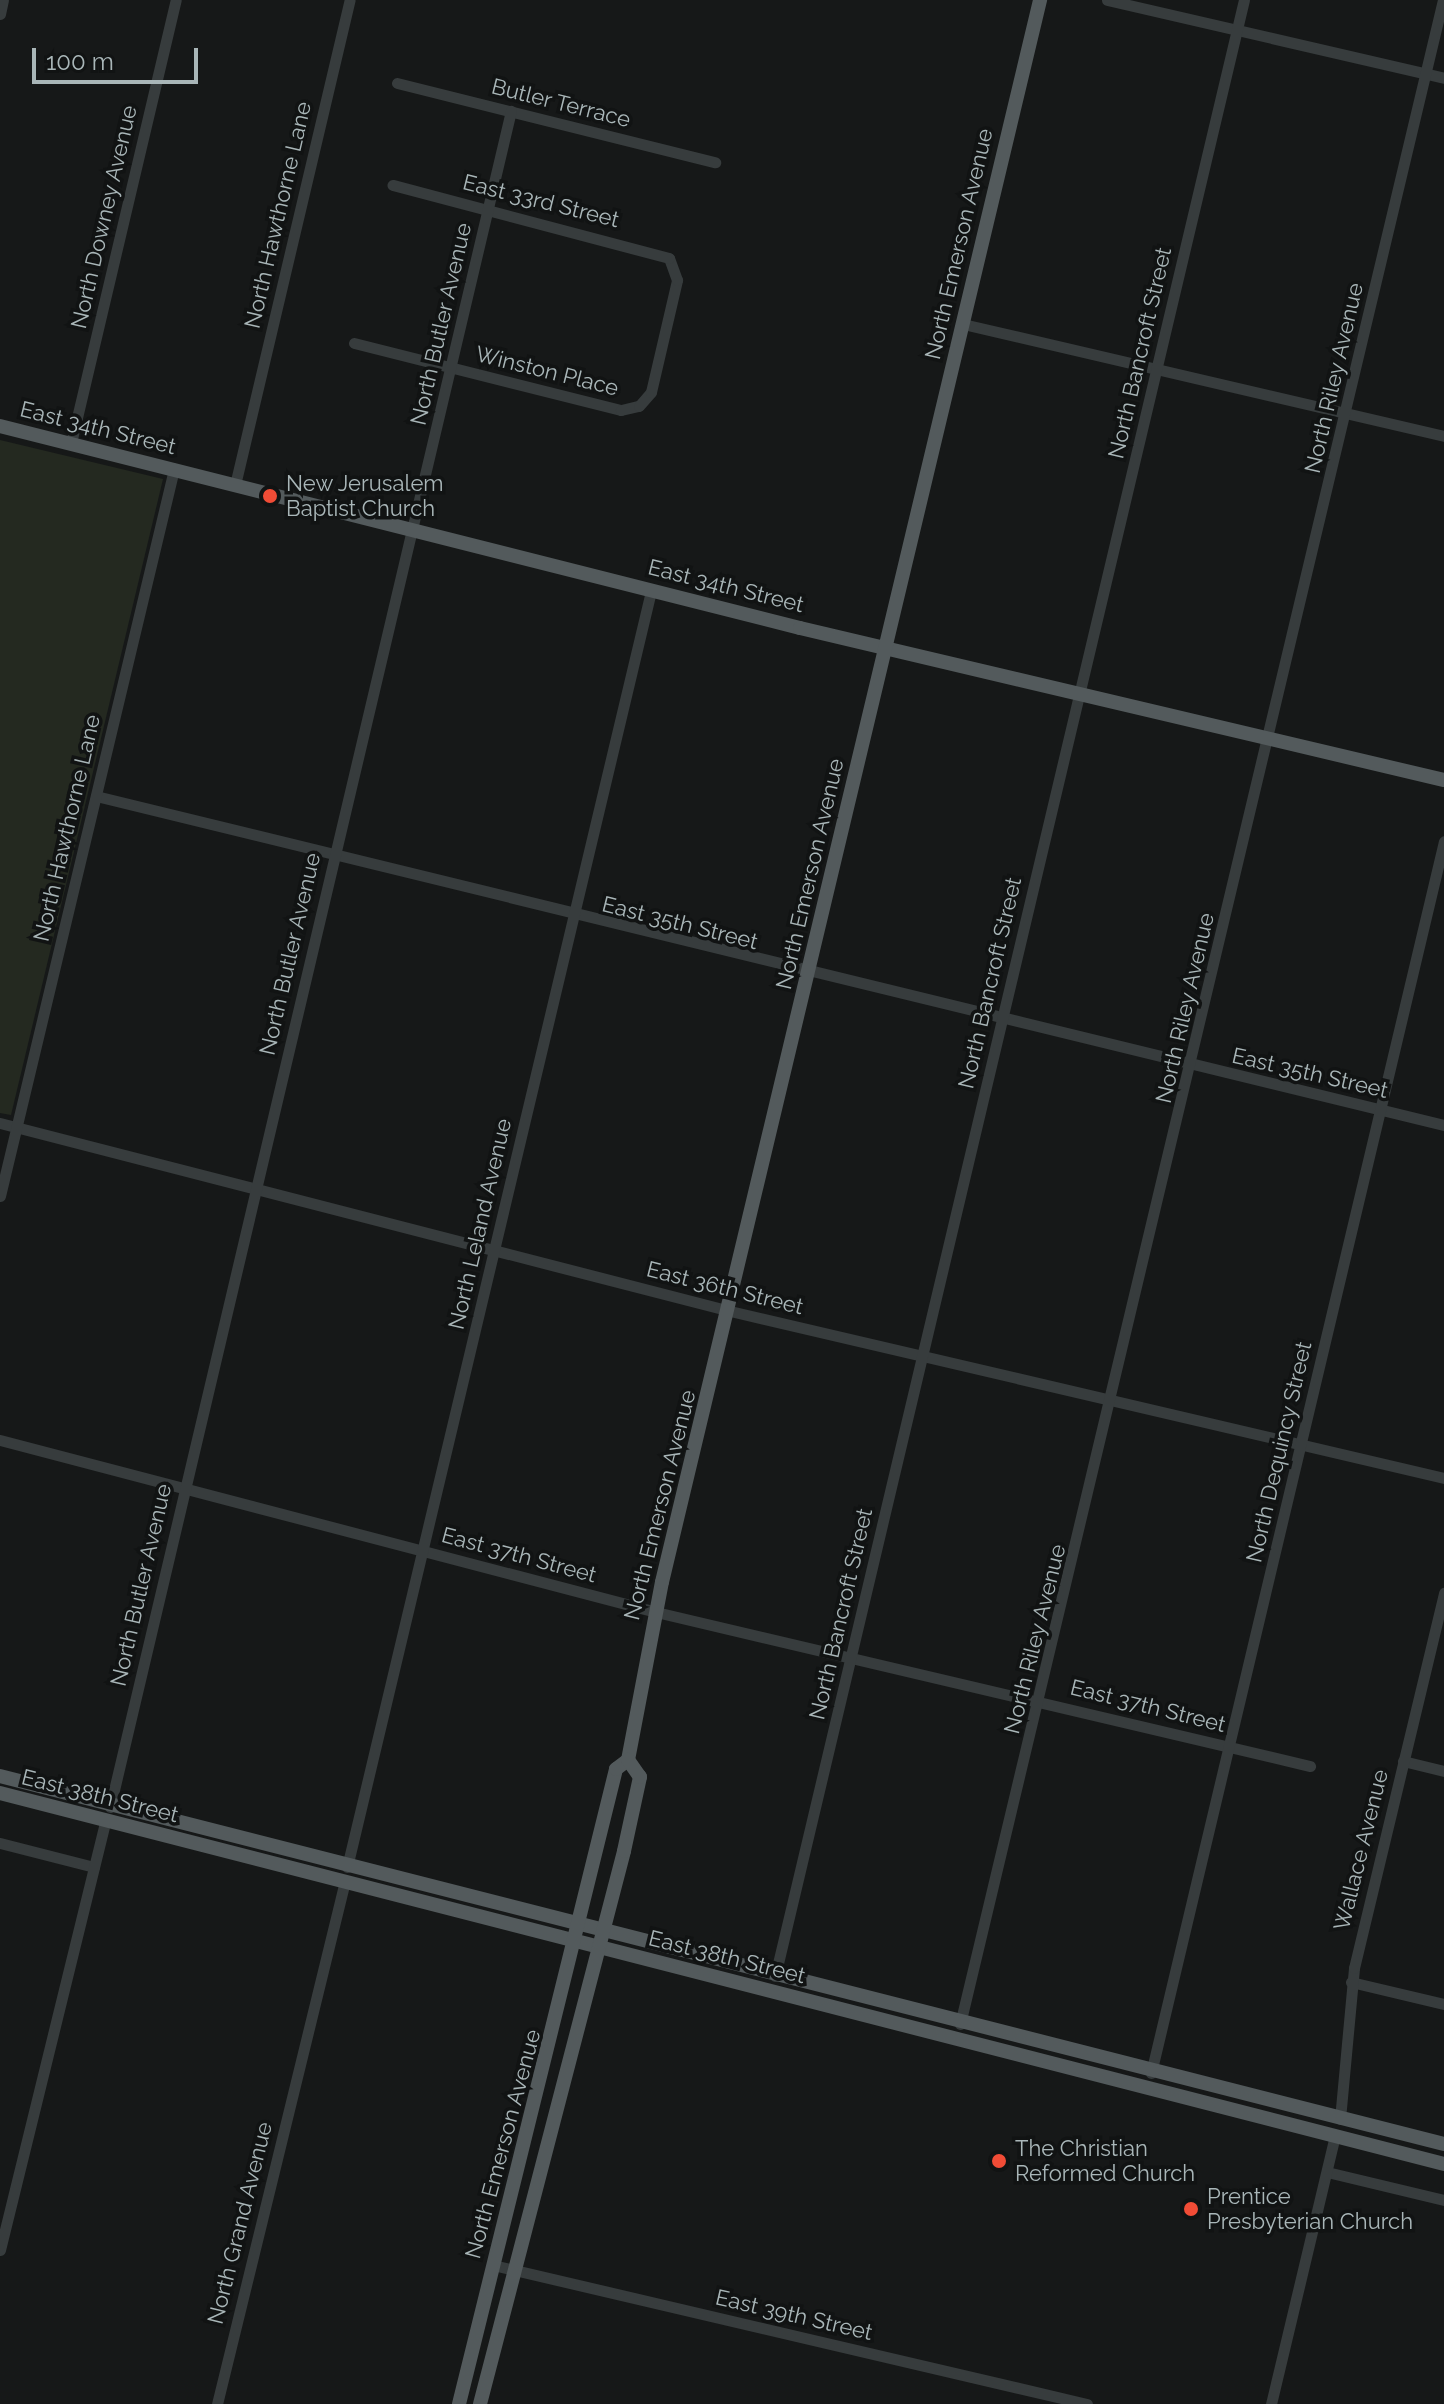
<!DOCTYPE html>
<style>
body{margin:0}
#map{position:relative;width:1444px;height:2404px;overflow:hidden;background:#161818;font-family:Raleway,sans-serif}
div>[style]{position:absolute}
[style*='--x']{left:calc(var(--x)*1px);top:calc(var(--y)*1px);width:calc(var(--w)*1px);rotate:calc(var(--a)*1deg)}
.green>*{inset:0;background:#242920}
.minor>*{height:11px;margin:-5.5px;padding:0 5.5px;transform-origin:5.5px;border-radius:5.5px;background:#373c3d}
.major>*{height:14px;margin:-7px;padding:0 7px;transform-origin:7px;border-radius:7px;background:#535a5c}
.dots>*{width:22px;height:22px;translate:-50% -50%;box-sizing:border-box;border:4px solid #111313;border-radius:50%}
span{translate:-50% -50%;white-space:nowrap;text-align:center;line-height:1.15;-webkit-text-stroke:7px #111313;paint-order:stroke}
.street-label{font-size:22px;color:#a9b6b8}
.poi-label{font-size:22px;color:#a9b6b8}
.left{translate:0 -50%;text-align:left}
.scale{position:absolute;left:32px;top:48px;width:166px;height:36px;box-sizing:border-box;border:4px solid #a9b6b8;border-top:0;padding-left:10px;font-size:24px;line-height:28px;white-space:nowrap;color:#a9b6b8;-webkit-text-stroke:6px #111313;paint-order:stroke}
</style>
<div id="map">
<div class="green">
<i style="clip-path:polygon(0 440px,163px 479px,11px 1115px,0 1113px)"></i>
</div>
<div class="minor">
<i style="--x:1107;--y:0;--w:346;--a:13"></i>
<i style="--x:0;--y:14;--w:14;--a:-78"></i>
<i style="--x:397;--y:83;--w:328;--a:14"></i>
<i style="--x:963;--y:324;--w:494;--a:13.1"></i>
<i style="--x:354;--y:343;--w:275;--a:14.1"></i>
<i style="--x:621;--y:410;--w:18;--a:-13"></i>
<i style="--x:639;--y:406;--w:18;--a:-49"></i>
<i style="--x:651;--y:392;--w:115;--a:-76.9"></i>
<i style="--x:677;--y:280;--w:23;--a:-110"></i>
<i style="--x:669;--y:258;--w:286;--a:-165.2"></i>
<i style="--x:71;--y:443;--w:455;--a:-76.7"></i>
<i style="--x:235;--y:485;--w:498;--a:-76.7"></i>
<i style="--x:96;--y:796;--w:1388;--a:13.72"></i>
<i style="--x:0;--y:1123;--w:754;--a:14.44"></i>
<i style="--x:730;--y:1311;--w:733;--a:13.16"></i>
<i style="--x:0;--y:1196;--w:748;--a:-76.54"></i>
<i style="--x:0;--y:1440;--w:678;--a:14.69"></i>
<i style="--x:656;--y:1612;--w:672;--a:13.25"></i>
<i style="--x:1403;--y:1761;--w:42;--a:13.7"></i>
<i style="--x:110;--y:1807;--w:1743;--a:-76.7"></i>
<i style="--x:0;--y:1843;--w:97;--a:14.3"></i>
<i style="--x:347;--y:1867;--w:1312;--a:-76.6"></i>
<i style="--x:775;--y:1976;--w:2031;--a:-76.65"></i>
<i style="--x:1351;--y:1982;--w:96;--a:13.3"></i>
<i style="--x:960;--y:2024;--w:2081;--a:-76.58"></i>
<i style="--x:1151;--y:2073;--w:1266;--a:-76.62"></i>
<i style="--x:1340;--y:2119;--w:152;--a:-84.7"></i>
<i style="--x:1354;--y:1968;--w:386;--a:-76.5"></i>
<i style="--x:1327;--y:2172;--w:120;--a:13.5"></i>
<i style="--x:0;--y:2250;--w:444;--a:-76.2"></i>
<i style="--x:493;--y:2265;--w:610;--a:13.17"></i>
<i style="--x:217;--y:2404;--w:538;--a:-76.25"></i>
<i style="--x:1271;--y:2404;--w:277;--a:-76.6"></i>
</div>
<div class="major">
<i style="--x:0;--y:426;--w:825;--a:14.17"></i>
<i style="--x:800;--y:628;--w:662;--a:13.28"></i>
<i style="--x:0;--y:1776;--w:1490;--a:14.3"></i>
<i style="--x:0;--y:1793;--w:1491;--a:14.41"></i>
<i style="--x:459;--y:2404;--w:654;--a:-76.11"></i>
<i style="--x:616;--y:1769;--w:15;--a:-37"></i>
<i style="--x:628;--y:1760;--w:181;--a:-79.2"></i>
<i style="--x:662;--y:1582;--w:1627;--a:-76.56"></i>
<i style="--x:480;--y:2404;--w:571;--a:-75.4"></i>
<i style="--x:624;--y:1851;--w:76;--a:-77.8"></i>
<i style="--x:640;--y:1777;--w:21;--a:-125"></i>
</div>
<div class="dots">
<i style="left:270px;top:496px;background:#f14c36"></i>
<i style="left:999px;top:2161px;background:#f14c36"></i>
<i style="left:1191px;top:2209px;background:#f14c36"></i>
</div>
<div class="street-label">
<span style="left:561px;top:103px;rotate:14deg">Butler Terrace</span>
<span style="left:541px;top:201px;rotate:14deg">East 33rd Street</span>
<span style="left:278px;top:215px;rotate:-77deg">North Hawthorne Lane</span>
<span style="left:104px;top:217px;rotate:-77deg">North Downey Avenue</span>
<span style="left:959px;top:244px;rotate:-77deg">North Emerson Avenue</span>
<span style="left:441px;top:324px;rotate:-77deg">North Butler Avenue</span>
<span style="left:1140px;top:353px;rotate:-77deg">North Bancroft Street</span>
<span style="left:547px;top:371px;rotate:14deg">Winston Place</span>
<span style="left:1334px;top:378px;rotate:-77deg">North Riley Avenue</span>
<span style="left:98px;top:428px;rotate:14deg">East 34th Street</span>
<span style="left:726px;top:586px;rotate:14deg">East 34th Street</span>
<span style="left:67px;top:828px;rotate:-77deg">North Hawthorne Lane</span>
<span style="left:810px;top:874px;rotate:-77deg">North Emerson Avenue</span>
<span style="left:680px;top:923px;rotate:14deg">East 35th Street</span>
<span style="left:290px;top:954px;rotate:-77deg">North Butler Avenue</span>
<span style="left:990px;top:983px;rotate:-77deg">North Bancroft Street</span>
<span style="left:1185px;top:1008px;rotate:-77deg">North Riley Avenue</span>
<span style="left:1310px;top:1073px;rotate:13deg">East 35th Street</span>
<span style="left:480px;top:1224px;rotate:-77deg">North Leland Avenue</span>
<span style="left:725px;top:1288px;rotate:14deg">East 36th Street</span>
<span style="left:1279px;top:1452px;rotate:-77deg">North Dequincy Street</span>
<span style="left:660px;top:1505px;rotate:-76deg">North Emerson Avenue</span>
<span style="left:519px;top:1555px;rotate:15deg">East 37th Street</span>
<span style="left:141px;top:1585px;rotate:-77deg">North Butler Avenue</span>
<span style="left:841px;top:1614px;rotate:-77deg">North Bancroft Street</span>
<span style="left:1035px;top:1639px;rotate:-76deg">North Riley Avenue</span>
<span style="left:1148px;top:1706px;rotate:14deg">East 37th Street</span>
<span style="left:100px;top:1796px;rotate:14deg">East 38th Street</span>
<span style="left:1361px;top:1850px;rotate:-76deg">Wallace Avenue</span>
<span style="left:727px;top:1957px;rotate:14deg">East 38th Street</span>
<span style="left:503px;top:2144px;rotate:-75deg">North Emerson Avenue</span>
<span style="left:240px;top:2223px;rotate:-76deg">North Grand Avenue</span>
<span style="left:794px;top:2315px;rotate:13deg">East 39th Street</span>
</div>
<div class="poi-label">
<span class="left" style="left:286px;top:496px">New Jerusalem<br>Baptist Church</span>
<span class="left" style="left:1015px;top:2161px">The Christian<br>Reformed Church</span>
<span class="left" style="left:1207px;top:2209px">Prentice<br>Presbyterian Church</span>
</div>
<div class="scale">100 m</div>
</div>
